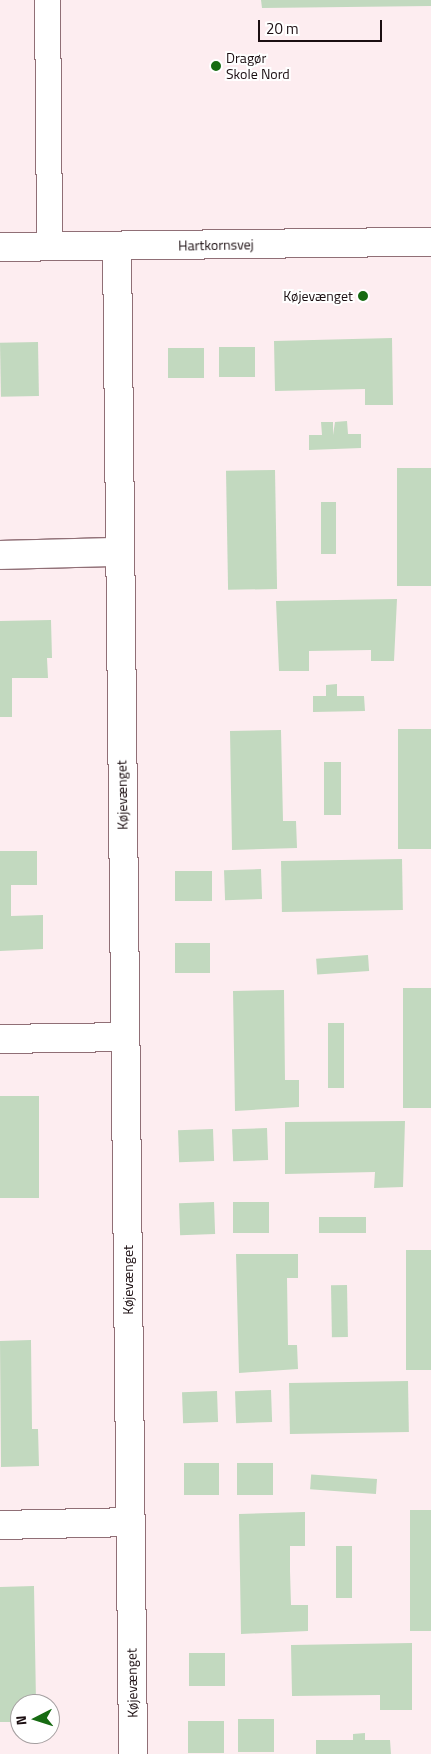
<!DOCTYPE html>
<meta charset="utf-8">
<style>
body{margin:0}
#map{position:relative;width:431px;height:1754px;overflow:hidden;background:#fdedf0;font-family:"Titillium Web",sans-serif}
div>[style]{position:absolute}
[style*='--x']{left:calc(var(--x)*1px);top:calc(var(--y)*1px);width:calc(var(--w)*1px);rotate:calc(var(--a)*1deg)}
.building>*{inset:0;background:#c2d9bf;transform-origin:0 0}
.roads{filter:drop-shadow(1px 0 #906f76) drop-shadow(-1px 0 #906f76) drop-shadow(0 1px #906f76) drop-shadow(0 -1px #906f76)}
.lane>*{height:25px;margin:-12.5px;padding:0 12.5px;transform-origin:12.5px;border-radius:12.5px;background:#fff}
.street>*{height:28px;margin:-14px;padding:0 14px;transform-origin:14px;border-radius:14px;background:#fff}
.secondary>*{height:28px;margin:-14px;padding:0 14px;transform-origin:14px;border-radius:14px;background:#fff}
.dots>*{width:14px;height:14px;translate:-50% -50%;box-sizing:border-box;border:2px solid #fff;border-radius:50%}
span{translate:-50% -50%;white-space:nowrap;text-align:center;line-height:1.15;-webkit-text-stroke:4px #fff;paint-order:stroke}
.poi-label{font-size:14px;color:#1b0e11}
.left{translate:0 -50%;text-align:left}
.right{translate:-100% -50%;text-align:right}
.street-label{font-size:14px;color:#1b0e11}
.north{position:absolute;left:10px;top:1694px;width:50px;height:50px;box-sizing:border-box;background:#fff;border:1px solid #a49fa0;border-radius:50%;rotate:265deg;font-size:14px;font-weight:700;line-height:20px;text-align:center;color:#1b0e11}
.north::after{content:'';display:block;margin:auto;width:18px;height:22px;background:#166b12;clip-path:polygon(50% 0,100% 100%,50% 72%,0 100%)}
.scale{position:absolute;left:258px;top:20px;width:124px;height:22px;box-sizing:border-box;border:2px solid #1b0e11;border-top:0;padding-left:6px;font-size:15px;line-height:18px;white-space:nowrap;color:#1b0e11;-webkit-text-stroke:4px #fff;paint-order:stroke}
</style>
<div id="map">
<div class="building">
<i style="clip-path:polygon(261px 0,431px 0,431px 6px,262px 8px)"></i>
<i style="clip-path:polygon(392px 338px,393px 405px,365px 405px,365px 389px,275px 391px,274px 341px)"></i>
<i style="left:38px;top:342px;width:54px;height:38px;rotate:89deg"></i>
<i style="left:255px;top:347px;width:30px;height:36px;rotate:90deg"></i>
<i style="left:168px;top:348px;width:36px;height:30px"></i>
<i style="clip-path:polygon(347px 421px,348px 434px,361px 434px,361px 448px,309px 450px,309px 435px,322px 435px,321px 422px,333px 422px,333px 435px,335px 422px)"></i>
<i style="left:397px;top:468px;width:34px;height:118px"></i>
<i style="left:275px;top:470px;width:119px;height:49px;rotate:89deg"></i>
<i style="left:321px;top:502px;width:15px;height:52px"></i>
<i style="clip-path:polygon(397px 599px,394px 661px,371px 661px,371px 650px,309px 651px,309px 671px,279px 671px,276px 601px)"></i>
<i style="clip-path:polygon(51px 620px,52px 658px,47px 658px,48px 678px,12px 678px,12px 717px,0 717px,0 621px)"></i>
<i style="clip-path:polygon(337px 684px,337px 696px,364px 696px,365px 711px,313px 712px,313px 696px,326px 696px,326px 685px)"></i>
<i style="left:398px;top:729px;width:33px;height:120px"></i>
<i style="clip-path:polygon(281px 730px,283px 821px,296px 821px,297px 848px,232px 850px,230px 731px)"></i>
<i style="left:324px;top:762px;width:17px;height:53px"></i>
<i style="clip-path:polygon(0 851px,37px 851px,37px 885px,11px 885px,11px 916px,43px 915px,43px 949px,0 951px)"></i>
<i style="left:402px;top:859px;width:51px;height:121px;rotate:89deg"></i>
<i style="left:261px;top:869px;width:30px;height:37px;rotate:88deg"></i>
<i style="left:175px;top:871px;width:37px;height:30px"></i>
<i style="left:210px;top:943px;width:30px;height:35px;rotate:90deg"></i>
<i style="left:368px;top:955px;width:16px;height:52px;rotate:86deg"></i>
<i style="left:431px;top:988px;width:120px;height:28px;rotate:90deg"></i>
<i style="clip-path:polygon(284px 990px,285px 1080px,299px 1080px,299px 1107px,235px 1111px,233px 991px)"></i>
<i style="left:328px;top:1023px;width:16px;height:65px"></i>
<i style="left:0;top:1096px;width:39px;height:102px"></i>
<i style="clip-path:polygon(405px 1121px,403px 1187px,374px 1188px,375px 1172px,285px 1174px,285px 1122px)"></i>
<i style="left:267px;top:1128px;width:32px;height:35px;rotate:88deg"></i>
<i style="left:213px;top:1129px;width:32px;height:35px;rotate:88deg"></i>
<i style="left:214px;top:1202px;width:32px;height:35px;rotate:88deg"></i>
<i style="left:233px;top:1202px;width:36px;height:31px"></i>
<i style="left:366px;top:1217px;width:16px;height:47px;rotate:90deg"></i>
<i style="left:406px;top:1250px;width:25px;height:120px"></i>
<i style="clip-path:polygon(236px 1254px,298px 1254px,298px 1278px,287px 1278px,288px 1345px,297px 1345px,298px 1369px,239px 1373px)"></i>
<i style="left:347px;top:1285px;width:52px;height:16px;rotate:89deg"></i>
<i style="clip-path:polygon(31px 1340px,32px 1429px,38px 1429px,39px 1466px,1px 1467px,0 1341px)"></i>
<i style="left:408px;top:1381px;width:51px;height:119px;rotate:89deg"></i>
<i style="left:271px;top:1390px;width:32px;height:36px;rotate:88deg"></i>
<i style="left:217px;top:1391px;width:31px;height:35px;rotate:88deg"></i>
<i style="left:184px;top:1463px;width:35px;height:32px"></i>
<i style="left:237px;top:1463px;width:36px;height:32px"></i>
<i style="left:377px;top:1479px;width:15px;height:66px;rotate:94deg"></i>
<i style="left:410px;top:1510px;width:21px;height:121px"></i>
<i style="clip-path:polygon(305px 1512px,305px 1546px,290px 1546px,290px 1571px,291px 1605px,308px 1605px,308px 1631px,241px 1634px,239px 1514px)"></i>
<i style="left:336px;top:1546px;width:16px;height:52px"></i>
<i style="clip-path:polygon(34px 1586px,36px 1702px,20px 1704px,20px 1722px,0 1722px,0 1587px)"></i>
<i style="clip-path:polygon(412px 1643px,412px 1710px,380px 1710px,380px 1695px,292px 1696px,291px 1645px)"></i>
<i style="left:225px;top:1653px;width:33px;height:36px;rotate:90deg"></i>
<i style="left:274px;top:1719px;width:33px;height:36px;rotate:90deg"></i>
<i style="left:188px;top:1721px;width:36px;height:32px"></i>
<i style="clip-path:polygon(365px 1733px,365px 1740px,390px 1740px,391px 1754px,316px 1754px,316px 1740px,353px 1740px,353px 1734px)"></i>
</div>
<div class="roads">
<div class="lane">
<i style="--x:47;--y:0;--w:247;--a:89.5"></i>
</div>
<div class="street">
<i style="--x:117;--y:246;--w:1508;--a:89.39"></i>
<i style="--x:0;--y:555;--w:118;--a:-1.5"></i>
<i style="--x:0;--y:1039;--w:125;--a:-0.9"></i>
<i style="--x:0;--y:1525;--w:130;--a:-1.3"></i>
</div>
<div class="secondary">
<i style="--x:0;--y:247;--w:431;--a:-0.7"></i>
</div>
</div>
<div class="dots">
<i style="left:216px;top:66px;background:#166b12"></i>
<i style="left:363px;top:296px;background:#166b12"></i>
</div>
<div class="poi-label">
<span class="left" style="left:226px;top:66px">Dragør<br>Skole Nord</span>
<span class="right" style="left:353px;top:296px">Køjevænget</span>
</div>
<div class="street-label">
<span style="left:216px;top:245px;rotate:-1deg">Hartkornsvej</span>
<span style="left:122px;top:795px;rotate:-91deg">Køjevænget</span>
<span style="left:128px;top:1280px;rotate:-90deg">Køjevænget</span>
<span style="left:132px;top:1683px;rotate:-91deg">Køjevænget</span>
</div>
<div class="north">N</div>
<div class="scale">20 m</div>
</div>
